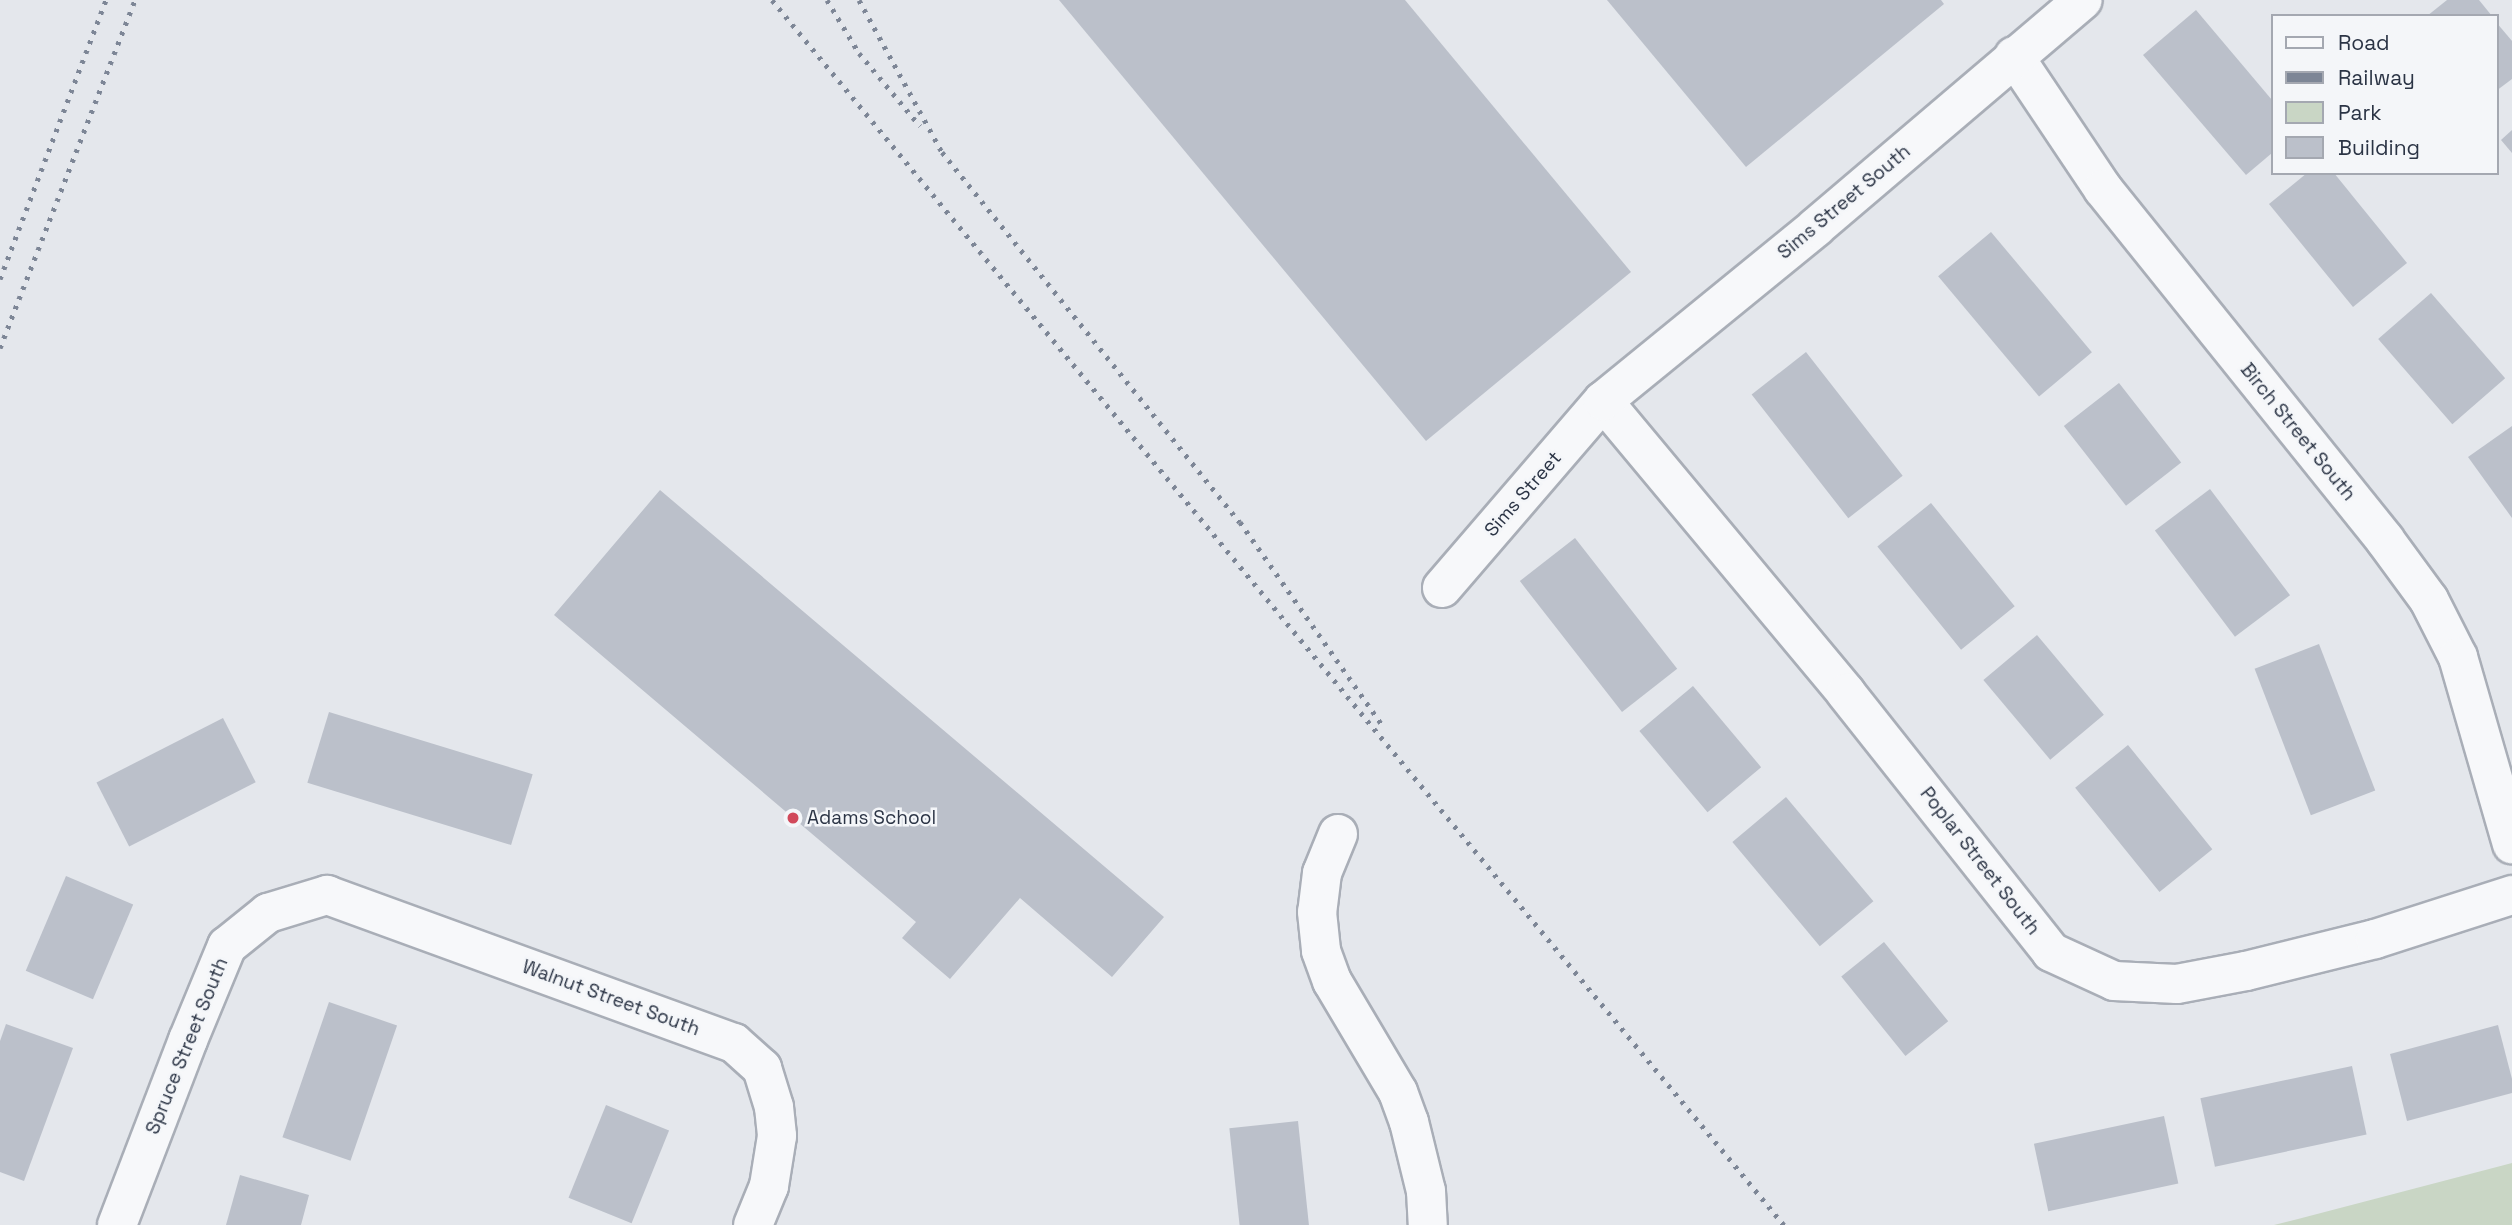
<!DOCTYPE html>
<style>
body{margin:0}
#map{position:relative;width:2512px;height:1225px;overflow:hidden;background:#e4e7ec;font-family:"Space Grotesk",sans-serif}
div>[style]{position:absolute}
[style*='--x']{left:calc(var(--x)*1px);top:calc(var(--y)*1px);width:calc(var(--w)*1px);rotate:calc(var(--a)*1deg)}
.green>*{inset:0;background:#c9d6c5}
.building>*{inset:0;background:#bbc0ca;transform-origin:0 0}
.roads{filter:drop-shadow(2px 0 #a9aeb7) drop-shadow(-2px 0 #a9aeb7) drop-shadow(0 2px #a9aeb7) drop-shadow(0 -2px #a9aeb7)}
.minor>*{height:38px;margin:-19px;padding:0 19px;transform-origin:19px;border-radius:19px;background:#f7f8fa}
.rail>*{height:5px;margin-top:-2.5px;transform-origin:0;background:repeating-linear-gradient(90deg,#7d8696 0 3.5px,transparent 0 10.5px)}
.dots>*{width:19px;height:19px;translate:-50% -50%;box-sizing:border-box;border:4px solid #f4f6f9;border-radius:50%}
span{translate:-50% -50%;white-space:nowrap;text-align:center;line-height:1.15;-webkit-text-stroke:5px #f4f6f9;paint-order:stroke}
.street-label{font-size:19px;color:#2b3445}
.poi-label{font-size:19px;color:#2b3445}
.left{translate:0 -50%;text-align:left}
.legend{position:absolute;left:2271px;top:14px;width:228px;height:161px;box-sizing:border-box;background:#f4f6f9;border:2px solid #a4a8b1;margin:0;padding:9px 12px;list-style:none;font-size:21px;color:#2b3445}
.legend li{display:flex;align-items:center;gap:14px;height:35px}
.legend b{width:35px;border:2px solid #a4a8b1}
</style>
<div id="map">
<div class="green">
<i style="clip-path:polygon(2512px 1163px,2512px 1225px,2274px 1225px,2298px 1219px)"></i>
</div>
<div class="building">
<i style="clip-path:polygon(1059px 0,1405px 0,1631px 272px,1426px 441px)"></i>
<i style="clip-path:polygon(1607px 0,1941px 0,1944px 4px,1746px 167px)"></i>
<i style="clip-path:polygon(2447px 0,2479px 0,2492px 16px,2427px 16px)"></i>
<i style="clip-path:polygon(2196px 10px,2272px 100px,2272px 153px,2246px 175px,2143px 55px)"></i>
<i style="clip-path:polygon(2496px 22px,2512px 41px,2512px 79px,2496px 91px)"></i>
<i style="clip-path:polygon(2512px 130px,2512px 153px,2501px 140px)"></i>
<i style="clip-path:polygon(2307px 173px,2334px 173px,2407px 263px,2353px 307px,2269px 204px)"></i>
<i style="left:1991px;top:232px;width:157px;height:69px;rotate:50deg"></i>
<i style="left:2431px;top:293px;width:113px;height:70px;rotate:49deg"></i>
<i style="left:1806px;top:352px;width:157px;height:69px;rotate:52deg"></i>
<i style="left:2119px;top:383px;width:101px;height:70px;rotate:52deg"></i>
<i style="clip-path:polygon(2512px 426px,2512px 518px,2468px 457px)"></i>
<i style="left:2210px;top:489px;width:133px;height:69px;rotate:53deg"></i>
<i style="clip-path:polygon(660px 490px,1164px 917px,1112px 977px,1020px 898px,950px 979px,902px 938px,916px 922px,554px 615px)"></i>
<i style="left:1931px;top:503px;width:133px;height:69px;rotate:51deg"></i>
<i style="left:1575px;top:538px;width:166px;height:70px;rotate:52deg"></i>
<i style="left:2037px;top:635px;width:104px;height:70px;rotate:50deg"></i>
<i style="left:2319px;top:644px;width:157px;height:69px;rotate:69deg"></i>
<i style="left:1693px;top:686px;width:106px;height:70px;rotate:50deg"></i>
<i style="left:329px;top:712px;width:213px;height:74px;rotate:17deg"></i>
<i style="left:223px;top:718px;width:72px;height:142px;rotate:63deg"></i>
<i style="left:2128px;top:745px;width:134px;height:68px;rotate:51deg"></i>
<i style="left:1786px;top:797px;width:136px;height:70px;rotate:50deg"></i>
<i style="left:66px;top:876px;width:73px;height:103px;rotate:23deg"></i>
<i style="left:1884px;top:942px;width:102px;height:55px;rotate:51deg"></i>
<i style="left:329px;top:1002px;width:72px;height:143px;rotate:19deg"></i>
<i style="clip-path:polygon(6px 1024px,73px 1048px,24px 1181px,0 1172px,0 1041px)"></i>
<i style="clip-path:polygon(2498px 1025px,2512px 1079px,2512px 1093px,2407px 1121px,2390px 1054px)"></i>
<i style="left:2352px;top:1066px;width:70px;height:155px;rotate:78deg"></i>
<i style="left:606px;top:1105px;width:68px;height:100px;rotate:22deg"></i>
<i style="left:2164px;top:1116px;width:69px;height:133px;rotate:78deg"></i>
<i style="left:1298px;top:1121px;width:105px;height:69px;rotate:84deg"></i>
<i style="clip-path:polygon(240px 1175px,309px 1195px,301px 1225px,226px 1225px)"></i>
</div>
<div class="roads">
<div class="minor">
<i style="--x:2014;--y:56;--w:160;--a:56.2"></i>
<i style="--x:2103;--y:189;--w:450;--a:51.2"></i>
<i style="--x:2385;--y:540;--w:74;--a:53.7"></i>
<i style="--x:2429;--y:600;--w:64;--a:63"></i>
<i style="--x:2458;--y:657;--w:195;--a:73.9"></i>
<i style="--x:1603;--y:401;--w:380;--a:50.2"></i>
<i style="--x:1846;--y:693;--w:330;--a:51.6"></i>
<i style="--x:2051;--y:952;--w:69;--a:24.7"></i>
<i style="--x:2114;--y:981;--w:63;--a:2.7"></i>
<i style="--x:2177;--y:984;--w:70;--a:-10.7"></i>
<i style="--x:2246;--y:971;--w:133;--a:-13.9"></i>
<i style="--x:2375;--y:939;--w:144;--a:-17.8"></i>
<i style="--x:1442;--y:588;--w:247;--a:-49.3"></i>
<i style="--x:1603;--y:401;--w:275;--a:-39.2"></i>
<i style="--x:1816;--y:227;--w:350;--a:-40.4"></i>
<i style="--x:1338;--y:834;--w:42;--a:112.3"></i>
<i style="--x:1322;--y:873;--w:39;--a:97"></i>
<i style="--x:1317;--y:912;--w:39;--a:84"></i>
<i style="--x:1321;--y:951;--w:32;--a:70"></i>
<i style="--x:1332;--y:981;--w:129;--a:59.3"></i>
<i style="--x:1398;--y:1092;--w:32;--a:70"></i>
<i style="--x:1409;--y:1122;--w:71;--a:76.2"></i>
<i style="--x:1426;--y:1191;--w:34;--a:87"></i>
<i style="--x:117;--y:1225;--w:198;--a:-69"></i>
<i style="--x:188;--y:1040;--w:102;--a:-67.5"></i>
<i style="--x:227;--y:946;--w:53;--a:-38.8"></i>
<i style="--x:268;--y:913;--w:62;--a:-17"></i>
<i style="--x:327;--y:895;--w:433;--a:20"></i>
<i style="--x:734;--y:1043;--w:38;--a:42"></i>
<i style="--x:762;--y:1068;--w:41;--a:72.9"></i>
<i style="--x:774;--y:1107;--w:29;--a:84"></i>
<i style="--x:777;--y:1136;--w:51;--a:99.1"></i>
<i style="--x:769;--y:1186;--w:42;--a:112.3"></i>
</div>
</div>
<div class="rail">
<i style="--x:772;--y:0;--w:1589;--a:50.44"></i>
<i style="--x:827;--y:0;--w:62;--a:58.9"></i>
<i style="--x:859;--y:53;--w:95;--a:50.1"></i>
<i style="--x:859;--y:0;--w:173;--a:61.4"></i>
<i style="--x:942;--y:152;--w:475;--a:51.2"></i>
<i style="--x:1240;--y:522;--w:251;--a:55"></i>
<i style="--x:0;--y:279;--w:298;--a:-69.2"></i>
<i style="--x:0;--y:348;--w:373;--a:-68.8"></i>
</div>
<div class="dots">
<i style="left:793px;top:818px;background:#d1495b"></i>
</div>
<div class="street-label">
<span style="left:1844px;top:202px;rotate:-40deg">Sims Street South</span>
<span style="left:2298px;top:432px;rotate:51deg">Birch Street South</span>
<span style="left:1523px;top:494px;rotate:-49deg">Sims Street</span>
<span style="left:1980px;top:861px;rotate:52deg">Poplar Street South</span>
<span style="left:611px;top:998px;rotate:20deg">Walnut Street South</span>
<span style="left:187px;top:1046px;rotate:-68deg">Spruce Street South</span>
</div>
<div class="poi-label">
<span class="left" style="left:807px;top:818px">Adams School</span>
</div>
<ul class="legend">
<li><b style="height:9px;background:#f7f8fa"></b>Road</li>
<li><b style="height:9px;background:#7d8696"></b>Railway</li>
<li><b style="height:19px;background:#c9d6c5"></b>Park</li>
<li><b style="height:19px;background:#bbc0ca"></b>Building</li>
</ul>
</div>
